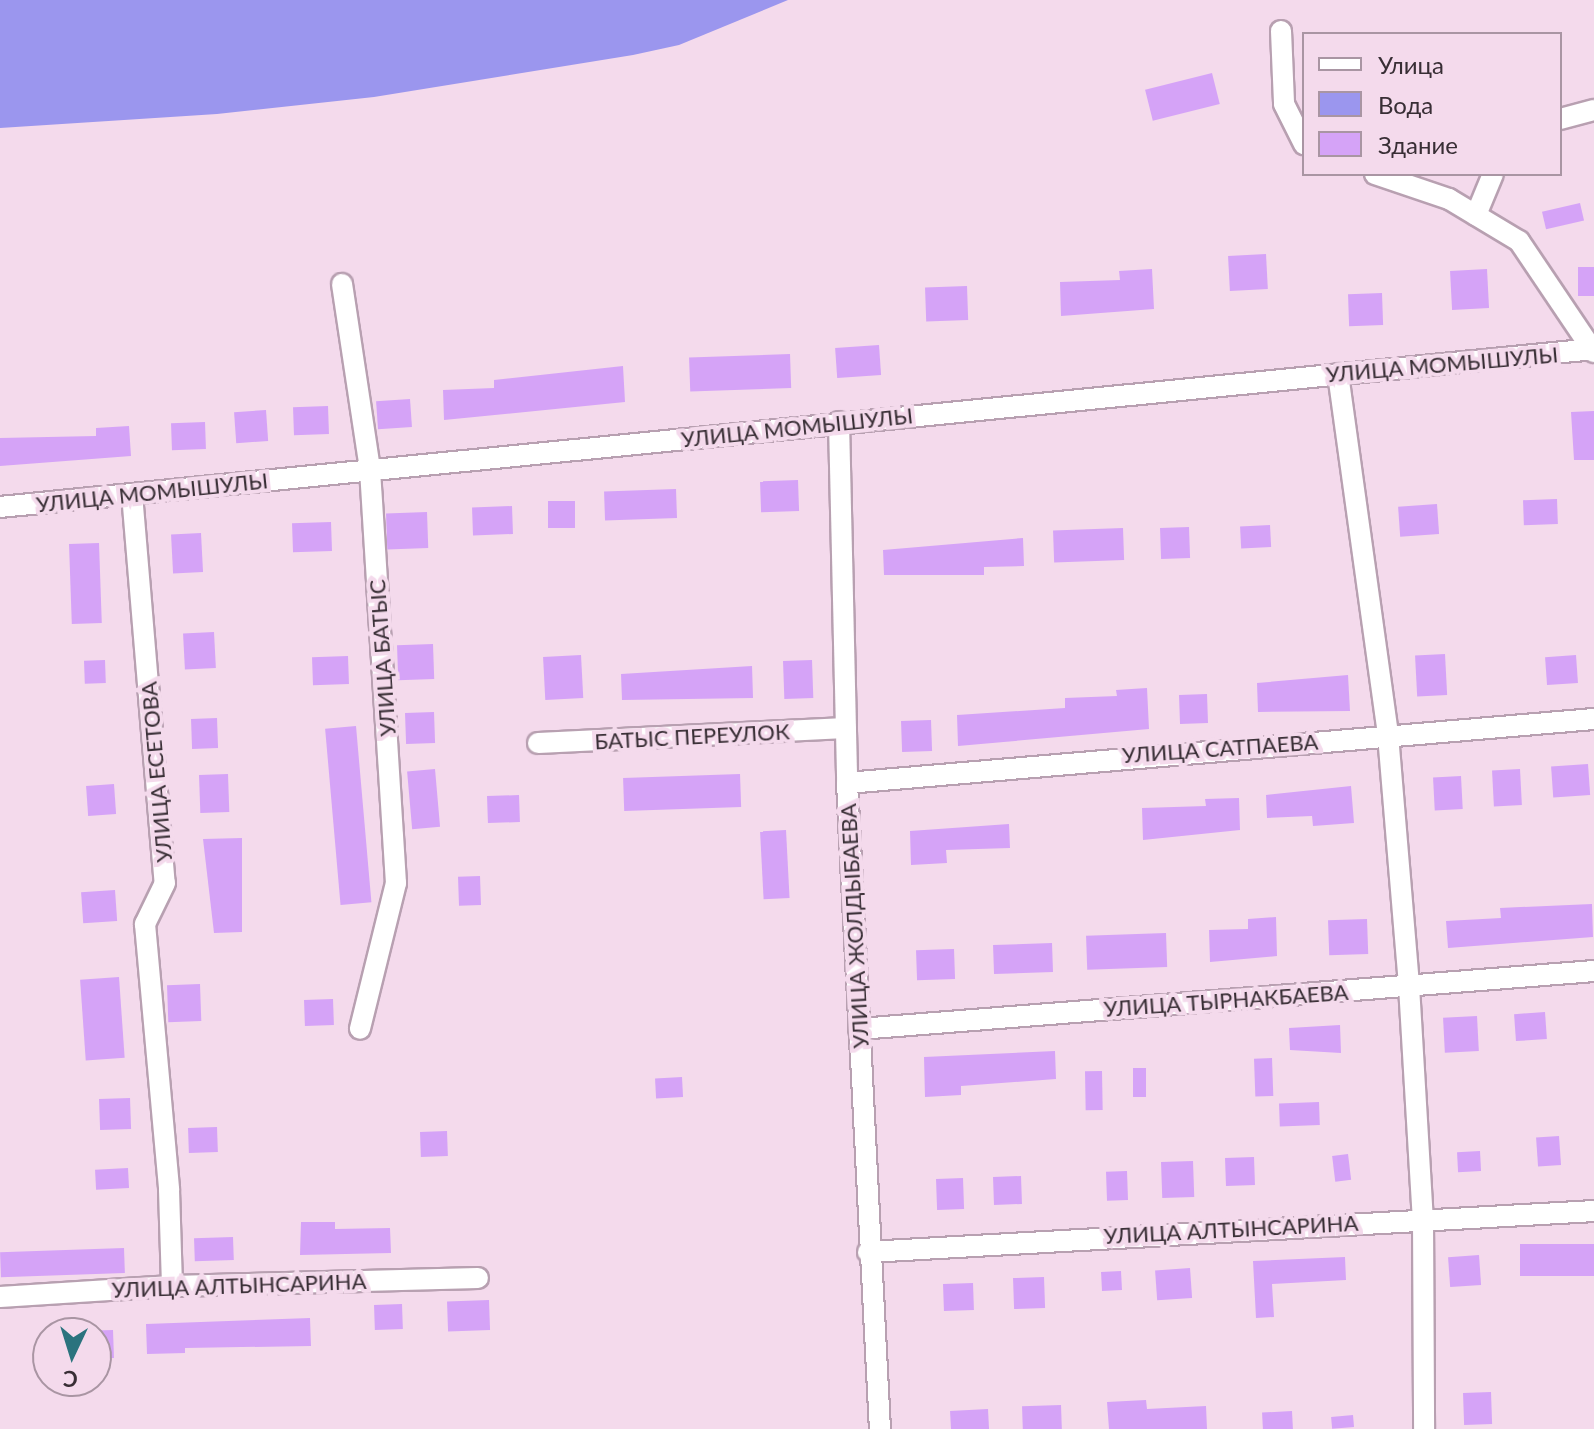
<!DOCTYPE html>
<meta charset="utf-8">
<style>
body{margin:0}
#map{position:relative;width:1594px;height:1429px;overflow:hidden;background:#f4daec;font-family:Lato,sans-serif}
div>[style]{position:absolute}
[style*='--x']{left:calc(var(--x)*1px);top:calc(var(--y)*1px);width:calc(var(--w)*1px);rotate:calc(var(--a)*1deg)}
.water>*{inset:0;background:#9b96ee}
.building>*{inset:0;background:#d5a3f7;transform-origin:0 0}
.roads{filter:drop-shadow(2px 0 #b8a0b1) drop-shadow(-2px 0 #b8a0b1) drop-shadow(0 2px #b8a0b1) drop-shadow(0 -2px #b8a0b1)}
.minor>*{height:20px;margin:-10px;padding:0 10px;transform-origin:10px;border-radius:10px;background:#fff}
span{translate:-50% -50%;white-space:nowrap;text-align:center;line-height:1.15;-webkit-text-stroke:8px #f4daec;paint-order:stroke}
.street-label{font-size:22px;color:#382e35}
.legend{position:absolute;left:1302px;top:32px;width:260px;height:144px;box-sizing:border-box;background:#f4daec;border:2px solid #a995a3;margin:0;padding:10px 14px;list-style:none;font-size:24px;color:#382e35}
.legend li{display:flex;align-items:center;gap:16px;height:40px}
.legend b{width:40px;border:2px solid #a995a3}
.north{position:absolute;left:32px;top:1317px;width:80px;height:80px;box-sizing:border-box;background:#f4daec;border:2px solid #a995a3;border-radius:50%;rotate:184deg;font-size:22px;font-weight:700;line-height:32px;text-align:center;color:#382e35}
.north::after{content:'';display:block;margin:auto;width:28px;height:36px;background:#2b737e;clip-path:polygon(50% 0,100% 100%,50% 72%,0 100%)}
</style>
<div id="map">
<div class="water">
<i style="clip-path:polygon(0 0,788px 0,679px 45px,633px 55px,374px 97px,217px 114px,0 128px)"></i>
</div>
<div class="building">
<i style="left:1212px;top:73px;width:32px;height:69px;rotate:76deg"></i>
<i style="left:1580px;top:203px;width:18px;height:39px;rotate:77deg"></i>
<i style="left:1266px;top:254px;width:35px;height:38px;rotate:87deg"></i>
<i style="left:1594px;top:267px;width:29px;height:16px;rotate:90deg"></i>
<i style="clip-path:polygon(1152px 269px,1154px 309px,1061px 316px,1060px 282px,1120px 280px,1119px 271px)"></i>
<i style="left:1487px;top:269px;width:39px;height:37px;rotate:87deg"></i>
<i style="left:967px;top:286px;width:34px;height:42px;rotate:88deg"></i>
<i style="left:1382px;top:293px;width:32px;height:34px;rotate:88deg"></i>
<i style="left:879px;top:345px;width:30px;height:44px;rotate:86deg"></i>
<i style="left:790px;top:354px;width:34px;height:101px;rotate:88deg"></i>
<i style="clip-path:polygon(623px 366px,625px 402px,444px 420px,443px 390px,494px 388px,494px 380px)"></i>
<i style="left:410px;top:399px;width:28px;height:34px;rotate:86deg"></i>
<i style="left:328px;top:406px;width:28px;height:35px;rotate:88deg"></i>
<i style="left:266px;top:410px;width:31px;height:32px;rotate:86deg"></i>
<i style="clip-path:polygon(1594px 411px,1594px 460px,1574px 460px,1571px 412px)"></i>
<i style="left:205px;top:422px;width:27px;height:34px;rotate:88deg"></i>
<i style="clip-path:polygon(129px 426px,131px 456px,0 466px,0 438px,96px 436px,96px 428px)"></i>
<i style="left:798px;top:480px;width:31px;height:38px;rotate:88deg"></i>
<i style="left:676px;top:489px;width:29px;height:72px;rotate:88deg"></i>
<i style="left:1557px;top:499px;width:25px;height:34px;rotate:88deg"></i>
<i style="left:575px;top:501px;width:27px;height:27px;rotate:90deg"></i>
<i style="left:1437px;top:504px;width:30px;height:39px;rotate:86deg"></i>
<i style="left:512px;top:506px;width:28px;height:40px;rotate:88deg"></i>
<i style="left:427px;top:512px;width:36px;height:41px;rotate:88deg"></i>
<i style="left:331px;top:522px;width:29px;height:39px;rotate:88deg"></i>
<i style="left:1270px;top:525px;width:22px;height:30px;rotate:87deg"></i>
<i style="left:1189px;top:527px;width:31px;height:29px;rotate:88deg"></i>
<i style="left:1123px;top:528px;width:32px;height:70px;rotate:88deg"></i>
<i style="left:201px;top:533px;width:39px;height:30px;rotate:87deg"></i>
<i style="clip-path:polygon(1023px 538px,1024px 566px,984px 567px,984px 575px,884px 575px,883px 550px)"></i>
<i style="left:99px;top:543px;width:80px;height:30px;rotate:88deg"></i>
<i style="left:214px;top:632px;width:36px;height:31px;rotate:87deg"></i>
<i style="left:433px;top:644px;width:35px;height:36px;rotate:88deg"></i>
<i style="left:1445px;top:654px;width:41px;height:30px;rotate:87deg"></i>
<i style="left:581px;top:655px;width:43px;height:38px;rotate:87deg"></i>
<i style="left:1576px;top:655px;width:28px;height:31px;rotate:86deg"></i>
<i style="left:348px;top:656px;width:28px;height:36px;rotate:88deg"></i>
<i style="left:105px;top:660px;width:23px;height:21px;rotate:88deg"></i>
<i style="left:812px;top:660px;width:38px;height:29px;rotate:88deg"></i>
<i style="clip-path:polygon(752px 666px,753px 698px,622px 700px,621px 674px)"></i>
<i style="clip-path:polygon(1348px 675px,1350px 711px,1258px 712px,1257px 683px)"></i>
<i style="clip-path:polygon(1147px 688px,1149px 729px,958px 746px,957px 715px,1065px 708px,1065px 698px,1117px 696px,1116px 690px)"></i>
<i style="left:1207px;top:694px;width:29px;height:28px;rotate:88deg"></i>
<i style="left:434px;top:712px;width:31px;height:29px;rotate:88deg"></i>
<i style="left:217px;top:718px;width:30px;height:26px;rotate:88deg"></i>
<i style="left:931px;top:720px;width:31px;height:30px;rotate:88deg"></i>
<i style="left:356px;top:726px;width:177px;height:31px;rotate:85deg"></i>
<i style="left:1588px;top:764px;width:31px;height:37px;rotate:86deg"></i>
<i style="left:435px;top:769px;width:58px;height:28px;rotate:85deg"></i>
<i style="left:1520px;top:769px;width:36px;height:28px;rotate:87deg"></i>
<i style="left:228px;top:774px;width:38px;height:29px;rotate:88deg"></i>
<i style="left:740px;top:774px;width:33px;height:117px;rotate:88deg"></i>
<i style="left:1461px;top:776px;width:33px;height:28px;rotate:87deg"></i>
<i style="left:114px;top:784px;width:30px;height:28px;rotate:86deg"></i>
<i style="clip-path:polygon(1351px 786px,1354px 823px,1313px 826px,1312px 816px,1267px 818px,1266px 795px)"></i>
<i style="left:519px;top:795px;width:27px;height:32px;rotate:88deg"></i>
<i style="clip-path:polygon(1239px 798px,1240px 830px,1143px 840px,1142px 808px,1206px 806px,1205px 799px)"></i>
<i style="clip-path:polygon(1009px 824px,1010px 848px,946px 850px,947px 863px,911px 865px,910px 831px)"></i>
<i style="left:786px;top:830px;width:68px;height:26px;rotate:87deg"></i>
<i style="clip-path:polygon(242px 838px,242px 932px,214px 933px,203px 839px)"></i>
<i style="left:480px;top:876px;width:29px;height:22px;rotate:88deg"></i>
<i style="left:115px;top:890px;width:31px;height:34px;rotate:86deg"></i>
<i style="clip-path:polygon(1592px 904px,1593px 937px,1448px 948px,1446px 921px,1501px 918px,1500px 908px)"></i>
<i style="clip-path:polygon(1276px 917px,1277px 956px,1210px 962px,1209px 930px,1248px 929px,1248px 919px)"></i>
<i style="left:1367px;top:919px;width:35px;height:39px;rotate:88deg"></i>
<i style="left:1166px;top:933px;width:34px;height:80px;rotate:88deg"></i>
<i style="left:1052px;top:943px;width:29px;height:59px;rotate:88deg"></i>
<i style="left:954px;top:949px;width:30px;height:38px;rotate:88deg"></i>
<i style="left:119px;top:977px;width:81px;height:39px;rotate:86deg"></i>
<i style="left:200px;top:984px;width:37px;height:33px;rotate:88deg"></i>
<i style="left:333px;top:999px;width:26px;height:29px;rotate:88deg"></i>
<i style="left:1545px;top:1012px;width:27px;height:31px;rotate:86deg"></i>
<i style="left:1477px;top:1016px;width:35px;height:34px;rotate:87deg"></i>
<i style="clip-path:polygon(1340px 1025px,1341px 1053px,1290px 1050px,1289px 1028px)"></i>
<i style="clip-path:polygon(1055px 1051px,1056px 1079px,961px 1086px,961px 1095px,925px 1097px,924px 1057px)"></i>
<i style="left:1272px;top:1058px;width:38px;height:18px;rotate:88deg"></i>
<i style="left:1133px;top:1068px;width:13px;height:29px"></i>
<i style="left:1102px;top:1071px;width:39px;height:17px;rotate:89deg"></i>
<i style="left:682px;top:1077px;width:20px;height:27px;rotate:87deg"></i>
<i style="left:130px;top:1098px;width:31px;height:31px;rotate:88deg"></i>
<i style="left:1319px;top:1102px;width:23px;height:40px;rotate:88deg"></i>
<i style="left:217px;top:1127px;width:25px;height:29px;rotate:88deg"></i>
<i style="left:447px;top:1131px;width:25px;height:27px;rotate:88deg"></i>
<i style="left:1559px;top:1136px;width:29px;height:23px;rotate:86deg"></i>
<i style="left:1480px;top:1151px;width:20px;height:23px;rotate:87deg"></i>
<i style="left:1348px;top:1154px;width:26px;height:16px;rotate:83deg"></i>
<i style="left:1254px;top:1157px;width:28px;height:29px;rotate:88deg"></i>
<i style="left:1193px;top:1161px;width:36px;height:32px;rotate:88deg"></i>
<i style="left:128px;top:1168px;width:20px;height:33px;rotate:87deg"></i>
<i style="left:1127px;top:1171px;width:29px;height:21px;rotate:88deg"></i>
<i style="left:1021px;top:1176px;width:28px;height:28px;rotate:88deg"></i>
<i style="left:963px;top:1178px;width:31px;height:27px;rotate:88deg"></i>
<i style="clip-path:polygon(301px 1222px,335px 1222px,335px 1229px,390px 1228px,391px 1253px,300px 1255px)"></i>
<i style="left:233px;top:1237px;width:23px;height:39px;rotate:88deg"></i>
<i style="left:1594px;top:1244px;width:32px;height:74px;rotate:90deg"></i>
<i style="left:124px;top:1248px;width:25px;height:124px;rotate:88deg"></i>
<i style="left:1479px;top:1255px;width:30px;height:31px;rotate:86deg"></i>
<i style="clip-path:polygon(1345px 1257px,1346px 1280px,1272px 1284px,1274px 1317px,1256px 1318px,1253px 1261px)"></i>
<i style="left:1190px;top:1268px;width:30px;height:35px;rotate:86deg"></i>
<i style="left:1121px;top:1271px;width:19px;height:20px;rotate:87deg"></i>
<i style="left:1044px;top:1277px;width:31px;height:31px;rotate:88deg"></i>
<i style="left:973px;top:1283px;width:27px;height:30px;rotate:88deg"></i>
<i style="left:489px;top:1300px;width:30px;height:42px;rotate:88deg"></i>
<i style="left:402px;top:1304px;width:25px;height:28px;rotate:88deg"></i>
<i style="clip-path:polygon(310px 1318px,311px 1346px,185px 1348px,185px 1353px,147px 1354px,146px 1324px)"></i>
<i style="left:113px;top:1330px;width:28px;height:17px;rotate:88deg"></i>
<i style="left:1491px;top:1392px;width:32px;height:28px;rotate:88deg"></i>
<i style="clip-path:polygon(1146px 1400px,1147px 1409px,1206px 1406px,1207px 1429px,1109px 1429px,1107px 1402px)"></i>
<i style="left:1061px;top:1405px;width:24px;height:39px;rotate:88deg"></i>
<i style="left:988px;top:1409px;width:20px;height:38px;rotate:87deg"></i>
<i style="left:1292px;top:1411px;width:18px;height:30px;rotate:87deg"></i>
<i style="left:1353px;top:1415px;width:12px;height:22px;rotate:85deg"></i>
</div>
<div class="roads">
<div class="minor">
<i style="--x:1281;--y:31;--w:73;--a:87.6"></i>
<i style="--x:1284;--y:104;--w:45;--a:63.4"></i>
<i style="--x:1560;--y:119;--w:35;--a:-15"></i>
<i style="--x:1375;--y:174;--w:78;--a:18.7"></i>
<i style="--x:1449;--y:199;--w:82;--a:31"></i>
<i style="--x:1519;--y:241;--w:134;--a:56"></i>
<i style="--x:1476;--y:215;--w:44;--a:-67.5"></i>
<i style="--x:342;--y:284;--w:188;--a:81.4"></i>
<i style="--x:370;--y:470;--w:414;--a:86.4"></i>
<i style="--x:396;--y:883;--w:150;--a:103.9"></i>
<i style="--x:1338;--y:374;--w:364;--a:82.1"></i>
<i style="--x:1388;--y:735;--w:252;--a:85.2"></i>
<i style="--x:1409;--y:986;--w:233;--a:86.6"></i>
<i style="--x:1423;--y:1219;--w:210;--a:89.7"></i>
<i style="--x:839;--y:422;--w:361;--a:88.7"></i>
<i style="--x:847;--y:783;--w:647;--a:87.08"></i>
<i style="--x:132;--y:494;--w:390;--a:85.2"></i>
<i style="--x:165;--y:883;--w:46;--a:116"></i>
<i style="--x:145;--y:924;--w:267;--a:84.8"></i>
<i style="--x:169;--y:1190;--w:96;--a:88.2"></i>
<i style="--x:0;--y:507;--w:1602;--a:-5.66"></i>
<i style="--x:538;--y:743;--w:308;--a:-2.8"></i>
<i style="--x:847;--y:783;--w:750;--a:-4.9"></i>
<i style="--x:859;--y:1029;--w:737;--a:-4.51"></i>
<i style="--x:868;--y:1252;--w:727;--a:-3.23"></i>
<i style="--x:0;--y:1297;--w:172;--a:-3.7"></i>
<i style="--x:172;--y:1286;--w:306;--a:-1.5"></i>
</div>
</div>
<div class="street-label">
<span style="left:1442px;top:364px;rotate:-5deg">УЛИЦА МОМЫШУЛЫ</span>
<span style="left:797px;top:427px;rotate:-6deg">УЛИЦА МОМЫШУЛЫ</span>
<span style="left:152px;top:492px;rotate:-6deg">УЛИЦА МОМЫШУЛЫ</span>
<span style="left:382px;top:658px;rotate:-94deg">УЛИЦА БАТЫС</span>
<span style="left:692px;top:736px;rotate:-3deg">БАТЫС ПЕРЕУЛОК</span>
<span style="left:1220px;top:748px;rotate:-4deg">УЛИЦА САТПАЕВА</span>
<span style="left:156px;top:772px;rotate:-95deg">УЛИЦА ЕСЕТОВА</span>
<span style="left:854px;top:926px;rotate:-93deg">УЛИЦА ЖОЛДЫБАЕВА</span>
<span style="left:1226px;top:1000px;rotate:-4deg">УЛИЦА ТЫРНАКБАЕВА</span>
<span style="left:1231px;top:1229px;rotate:-3deg">УЛИЦА АЛТЫНСАРИНА</span>
<span style="left:239px;top:1285px;rotate:-2deg">УЛИЦА АЛТЫНСАРИНА</span>
</div>
<ul class="legend">
<li><b style="height:10px;background:#fff"></b>Улица</li>
<li><b style="height:22px;background:#9b96ee"></b>Вода</li>
<li><b style="height:22px;background:#d5a3f7"></b>Здание</li>
</ul>
<div class="north">С</div>
</div>
